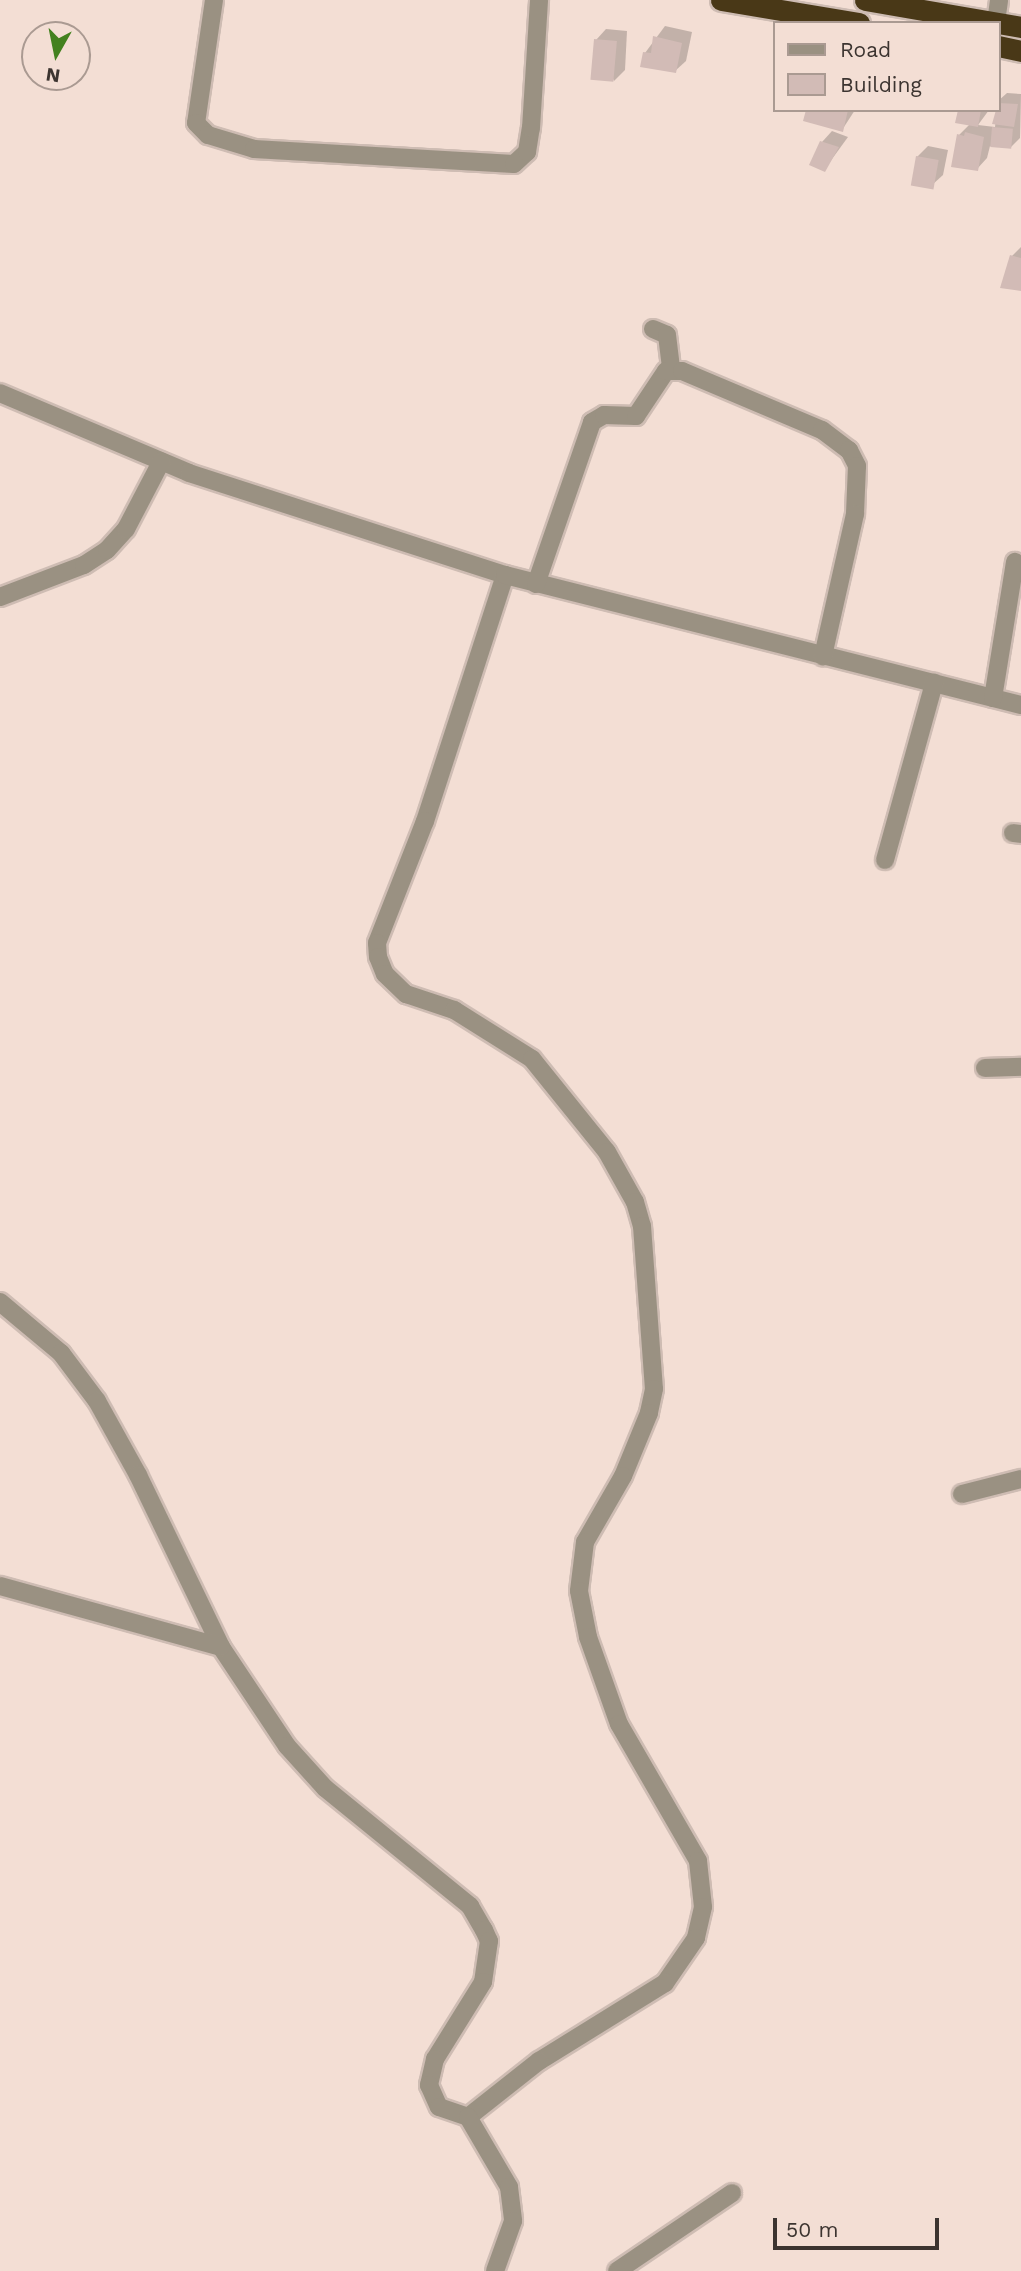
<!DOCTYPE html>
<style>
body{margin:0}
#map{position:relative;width:1021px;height:2271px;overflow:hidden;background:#f3ded4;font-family:"Work Sans",sans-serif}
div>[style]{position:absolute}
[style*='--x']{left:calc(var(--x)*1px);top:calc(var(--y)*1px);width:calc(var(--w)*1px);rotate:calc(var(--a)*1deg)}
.shadow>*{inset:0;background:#0003}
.building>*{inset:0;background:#d2bbb6;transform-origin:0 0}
.roads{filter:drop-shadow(2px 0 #cebcb3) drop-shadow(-2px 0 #cebcb3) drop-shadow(0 2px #cebcb3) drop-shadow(0 -2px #cebcb3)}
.minor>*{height:18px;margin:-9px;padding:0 9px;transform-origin:9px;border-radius:9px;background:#9a9182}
.highway>*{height:21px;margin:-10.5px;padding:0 10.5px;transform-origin:10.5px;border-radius:10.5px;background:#493817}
span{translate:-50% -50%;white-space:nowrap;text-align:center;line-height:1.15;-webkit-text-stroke:5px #f3ded4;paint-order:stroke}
.legend{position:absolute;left:773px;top:21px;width:228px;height:91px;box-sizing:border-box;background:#f3ded4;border:2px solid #aa9a92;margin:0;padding:9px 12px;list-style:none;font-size:21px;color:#3c3430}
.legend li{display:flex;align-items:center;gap:14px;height:35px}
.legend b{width:35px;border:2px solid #aa9a92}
.north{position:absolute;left:21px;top:21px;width:70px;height:70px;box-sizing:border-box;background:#f3ded4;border:2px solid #aa9a92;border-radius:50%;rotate:189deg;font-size:19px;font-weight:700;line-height:28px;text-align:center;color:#3c3430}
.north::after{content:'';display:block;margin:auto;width:24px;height:32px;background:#43811f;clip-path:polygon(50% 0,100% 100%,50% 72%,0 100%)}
.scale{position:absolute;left:773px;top:2218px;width:166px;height:32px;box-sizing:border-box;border:4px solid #3c3430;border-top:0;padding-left:9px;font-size:21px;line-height:24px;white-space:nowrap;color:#3c3430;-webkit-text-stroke:5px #f3ded4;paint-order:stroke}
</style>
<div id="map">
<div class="shadow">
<i style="clip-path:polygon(665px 26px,692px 32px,686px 61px,675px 71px,645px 53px)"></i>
<i style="clip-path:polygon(606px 29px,627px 31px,625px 70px,614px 81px,596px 40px)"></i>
<i style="clip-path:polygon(1007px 93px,1021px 94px,1020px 138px,1010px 148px,990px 146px,987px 158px,977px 169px,959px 135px,970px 124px,960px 110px,989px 110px,978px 125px,995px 127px,998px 101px)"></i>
<i style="clip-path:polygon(807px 110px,855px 110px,842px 130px)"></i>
<i style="clip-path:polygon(832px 131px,848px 137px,824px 170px,822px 142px)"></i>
<i style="clip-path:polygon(928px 146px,948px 150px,943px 175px,932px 185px,917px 157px)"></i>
<i style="clip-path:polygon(1021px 247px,1021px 289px,1012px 256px)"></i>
</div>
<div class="building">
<i style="clip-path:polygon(653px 36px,682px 43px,676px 73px,640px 67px,643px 52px,651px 53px)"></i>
<i style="left:594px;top:39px;width:23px;height:41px;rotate:5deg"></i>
<i style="clip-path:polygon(998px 103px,1018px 104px,1014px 127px,992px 124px)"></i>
<i style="clip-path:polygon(806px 110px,848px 110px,843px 132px,803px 121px)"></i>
<i style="clip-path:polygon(958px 110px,981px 110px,978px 127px,955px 123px)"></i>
<i style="left:992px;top:127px;width:21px;height:20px;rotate:5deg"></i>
<i style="clip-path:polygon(965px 132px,984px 137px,978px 171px,951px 167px,957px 134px,964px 136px)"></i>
<i style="clip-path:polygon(820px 141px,839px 147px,825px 172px,809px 165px)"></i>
<i style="left:916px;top:156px;width:23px;height:30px;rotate:10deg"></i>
<i style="clip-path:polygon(1010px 255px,1021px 258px,1021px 291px,1000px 288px)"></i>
</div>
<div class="roads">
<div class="minor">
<i style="--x:214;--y:0;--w:124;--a:98.3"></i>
<i style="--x:196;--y:123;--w:17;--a:45"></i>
<i style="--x:208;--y:135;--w:48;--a:16.9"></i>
<i style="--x:254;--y:149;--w:260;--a:3.3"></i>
<i style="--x:514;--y:164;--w:18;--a:-43"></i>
<i style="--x:527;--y:152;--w:24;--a:-81"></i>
<i style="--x:531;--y:128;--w:128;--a:-86.4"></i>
<i style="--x:996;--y:22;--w:22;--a:-82"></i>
<i style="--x:653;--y:329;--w:15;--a:23"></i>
<i style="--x:667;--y:335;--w:34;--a:83"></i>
<i style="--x:0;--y:393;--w:205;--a:22.9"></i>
<i style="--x:189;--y:473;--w:332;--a:17.9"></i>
<i style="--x:505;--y:575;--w:259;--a:108"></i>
<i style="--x:425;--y:821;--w:131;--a:111.5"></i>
<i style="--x:377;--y:943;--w:14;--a:86"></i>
<i style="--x:378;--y:957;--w:18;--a:68"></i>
<i style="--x:385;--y:974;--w:29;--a:44"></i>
<i style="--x:406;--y:994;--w:51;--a:18.4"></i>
<i style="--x:454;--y:1010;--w:92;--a:32.1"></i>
<i style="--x:532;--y:1059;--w:119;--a:51.1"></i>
<i style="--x:607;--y:1152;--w:57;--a:60.8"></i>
<i style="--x:635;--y:1202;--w:25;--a:74"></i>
<i style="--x:642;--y:1226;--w:163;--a:85.8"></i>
<i style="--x:654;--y:1389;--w:25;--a:102"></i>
<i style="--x:649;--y:1413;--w:68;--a:112.4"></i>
<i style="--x:623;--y:1476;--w:76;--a:119.9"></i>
<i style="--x:585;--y:1542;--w:49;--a:97"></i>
<i style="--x:579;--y:1591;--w:47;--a:78.9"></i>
<i style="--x:588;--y:1637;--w:92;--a:70.4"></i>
<i style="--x:619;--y:1724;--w:158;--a:60"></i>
<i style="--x:698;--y:1861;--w:46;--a:83.8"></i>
<i style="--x:703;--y:1907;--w:32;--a:103"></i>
<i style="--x:696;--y:1938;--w:55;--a:124.6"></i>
<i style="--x:665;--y:1983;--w:148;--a:148.2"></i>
<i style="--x:539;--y:2061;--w:90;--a:141.7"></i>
<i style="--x:505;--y:575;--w:532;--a:14.14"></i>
<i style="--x:536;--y:584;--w:171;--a:-70.9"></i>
<i style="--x:592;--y:422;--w:14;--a:-30"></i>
<i style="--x:604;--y:415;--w:32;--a:2"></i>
<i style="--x:636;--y:416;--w:54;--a:-56.3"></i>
<i style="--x:666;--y:371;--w:16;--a:0"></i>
<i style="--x:682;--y:371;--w:152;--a:22.9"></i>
<i style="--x:822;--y:430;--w:34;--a:37"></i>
<i style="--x:849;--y:450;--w:18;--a:63"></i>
<i style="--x:857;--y:466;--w:48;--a:92.4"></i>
<i style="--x:855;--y:514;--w:146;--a:102.7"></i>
<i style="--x:0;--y:597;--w:90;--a:-20.9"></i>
<i style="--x:84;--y:565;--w:27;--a:-33"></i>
<i style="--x:107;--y:550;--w:28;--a:-48"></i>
<i style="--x:126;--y:529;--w:76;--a:-62.4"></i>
<i style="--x:993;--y:698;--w:138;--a:-80.8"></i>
<i style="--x:1013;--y:833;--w:8;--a:7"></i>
<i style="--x:885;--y:860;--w:184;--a:-74.5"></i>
<i style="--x:985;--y:1068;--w:36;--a:-2"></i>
<i style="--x:0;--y:1302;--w:80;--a:39.9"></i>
<i style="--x:61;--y:1353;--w:60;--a:53.1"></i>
<i style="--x:97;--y:1401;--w:85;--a:61"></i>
<i style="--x:138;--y:1475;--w:191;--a:64.2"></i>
<i style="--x:221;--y:1647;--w:119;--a:56.3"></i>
<i style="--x:287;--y:1746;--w:57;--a:47.9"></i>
<i style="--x:325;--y:1788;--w:187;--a:39.1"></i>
<i style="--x:470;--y:1906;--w:28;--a:60"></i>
<i style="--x:484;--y:1930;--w:12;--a:66"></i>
<i style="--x:489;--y:1941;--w:41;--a:98.3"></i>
<i style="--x:483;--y:1982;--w:91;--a:121.9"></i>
<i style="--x:435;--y:2059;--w:27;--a:103"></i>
<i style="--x:429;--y:2085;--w:24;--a:66"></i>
<i style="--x:439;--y:2107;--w:31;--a:19"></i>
<i style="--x:468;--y:2117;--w:81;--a:59.6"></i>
<i style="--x:509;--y:2187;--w:34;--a:83"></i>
<i style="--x:513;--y:2221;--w:53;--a:109.8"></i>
<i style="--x:962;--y:1494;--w:61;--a:-14.3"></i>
<i style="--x:0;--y:1586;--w:229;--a:15.4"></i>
<i style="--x:617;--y:2271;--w:139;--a:-34.1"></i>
</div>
<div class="highway">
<i style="--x:721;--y:0;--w:140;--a:9.5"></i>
<i style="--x:865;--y:0;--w:158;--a:9.8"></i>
<i style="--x:998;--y:46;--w:24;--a:12"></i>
</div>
</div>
<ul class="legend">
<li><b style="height:9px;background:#9a9182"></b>Road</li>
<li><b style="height:19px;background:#d2bbb6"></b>Building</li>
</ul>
<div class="north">N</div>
<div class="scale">50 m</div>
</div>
